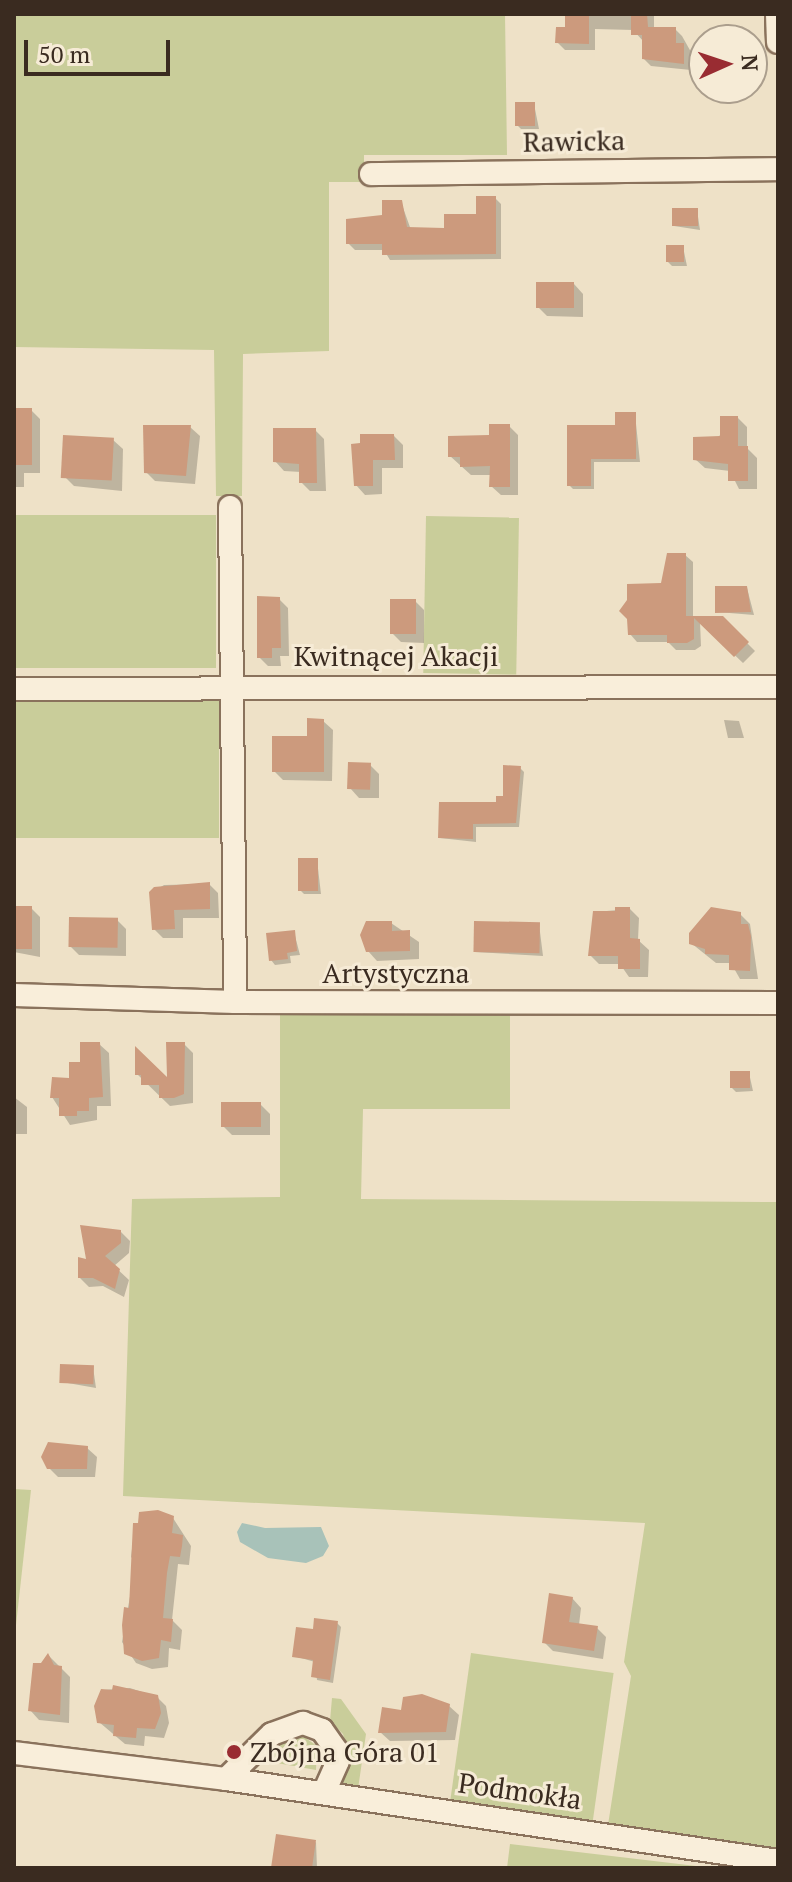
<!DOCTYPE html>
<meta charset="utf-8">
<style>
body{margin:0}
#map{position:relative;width:792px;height:1882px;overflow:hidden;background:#eee1c7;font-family:"PT Serif",serif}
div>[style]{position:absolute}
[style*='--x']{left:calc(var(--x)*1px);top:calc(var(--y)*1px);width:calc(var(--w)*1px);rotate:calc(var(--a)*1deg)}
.green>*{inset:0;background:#c9cd9a;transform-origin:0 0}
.water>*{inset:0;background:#a8c2b9}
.shadow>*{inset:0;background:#0003}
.building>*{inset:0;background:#cc9a7d;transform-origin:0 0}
.roads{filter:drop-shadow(2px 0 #8a725c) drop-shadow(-2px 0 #8a725c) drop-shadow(0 2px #8a725c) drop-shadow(0 -2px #8a725c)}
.minor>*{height:22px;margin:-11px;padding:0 11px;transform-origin:11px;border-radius:11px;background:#f9eeda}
.dots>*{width:22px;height:22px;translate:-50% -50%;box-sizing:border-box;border:4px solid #f6ebd6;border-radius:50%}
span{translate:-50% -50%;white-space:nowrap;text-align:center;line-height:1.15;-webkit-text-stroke:6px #f6ebd6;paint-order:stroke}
.street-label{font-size:28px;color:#3a2b20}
.poi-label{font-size:28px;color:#3a2b20}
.left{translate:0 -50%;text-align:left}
.frame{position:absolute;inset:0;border:16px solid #3a2b20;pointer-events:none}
.north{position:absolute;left:688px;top:24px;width:80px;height:80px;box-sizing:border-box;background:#f6ebd6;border:2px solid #ab9e8d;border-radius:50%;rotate:87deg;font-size:22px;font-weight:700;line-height:32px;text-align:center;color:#3a2b20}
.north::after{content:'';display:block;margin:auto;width:28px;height:36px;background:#992c32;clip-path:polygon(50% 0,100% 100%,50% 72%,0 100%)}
.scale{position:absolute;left:24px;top:40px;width:146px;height:36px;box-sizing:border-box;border:4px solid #3a2b20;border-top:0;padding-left:10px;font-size:24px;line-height:28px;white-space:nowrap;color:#3a2b20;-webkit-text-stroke:6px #f6ebd6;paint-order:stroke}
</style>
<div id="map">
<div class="green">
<i style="clip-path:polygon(14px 14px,505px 14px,507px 155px,364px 155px,364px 182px,329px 182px,329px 351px,243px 354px,242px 496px,216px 496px,214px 350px,14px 347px)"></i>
<i style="left:14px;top:515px;width:202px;height:153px"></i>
<i style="left:426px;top:516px;width:93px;height:157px;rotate:1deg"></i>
<i style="left:14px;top:694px;width:205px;height:144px"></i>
<i style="clip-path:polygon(280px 1013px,510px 1013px,510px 1109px,363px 1109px,361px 1199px,778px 1202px,778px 1850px,608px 1825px,631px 1676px,624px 1662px,645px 1523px,123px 1496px,132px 1199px,280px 1197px)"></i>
<i style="clip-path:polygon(14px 1489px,31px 1490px,14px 1643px)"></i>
<i style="left:471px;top:1653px;width:144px;height:151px;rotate:8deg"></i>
<i style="clip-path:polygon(332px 1698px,341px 1699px,366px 1734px,358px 1789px,341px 1787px,348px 1755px,343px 1734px,330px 1721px)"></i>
<i style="clip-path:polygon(300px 1734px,317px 1746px,316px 1770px,260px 1760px,286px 1738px)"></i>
<i style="clip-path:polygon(510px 1844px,713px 1868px,507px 1868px)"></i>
</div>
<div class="water">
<i style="clip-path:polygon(242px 1523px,265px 1528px,321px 1527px,329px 1546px,323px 1556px,306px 1563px,268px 1558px,240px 1542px,237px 1532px)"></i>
</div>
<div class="shadow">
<i style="clip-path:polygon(567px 14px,654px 14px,654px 29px,675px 29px,682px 36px,691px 52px,691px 70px,651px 66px,644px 59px,644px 42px,633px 30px,595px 29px,595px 50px,565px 50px,557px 42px,567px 29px)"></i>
<i style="clip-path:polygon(534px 104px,539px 129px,521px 129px,517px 125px)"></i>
<i style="clip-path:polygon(495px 198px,501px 204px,501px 259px,390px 260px,384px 250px,355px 250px,348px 243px,401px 202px,411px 230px,445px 230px,478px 216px)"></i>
<i style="clip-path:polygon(697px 210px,700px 230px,674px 226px)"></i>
<i style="clip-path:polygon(683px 247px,687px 266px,672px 266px,668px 262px)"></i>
<i style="clip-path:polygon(574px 284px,583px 294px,583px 317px,547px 316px,538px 307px)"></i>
<i style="clip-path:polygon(31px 410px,40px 419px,40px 473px,24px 473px,24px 487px,14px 487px,14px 428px)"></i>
<i style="clip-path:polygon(635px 414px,640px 462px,594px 462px,594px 489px,573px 489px,569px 485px,617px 427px)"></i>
<i style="clip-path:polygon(738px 418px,747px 427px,747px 448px,757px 458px,757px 489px,739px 489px,730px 471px,705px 468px,695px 459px)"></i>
<i style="clip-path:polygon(509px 426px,518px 435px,518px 495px,501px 495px,491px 486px,492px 475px,471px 475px,450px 456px)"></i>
<i style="clip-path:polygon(190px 427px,200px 436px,195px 484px,155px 481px,146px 472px)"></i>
<i style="clip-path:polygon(315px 430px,324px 439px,326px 491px,310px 491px,301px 482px,301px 472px,284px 471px,275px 461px)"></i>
<i style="clip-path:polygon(394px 436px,403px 445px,403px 468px,382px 468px,382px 494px,365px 495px,356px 485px,353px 446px)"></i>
<i style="clip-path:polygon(113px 440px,123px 449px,122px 491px,74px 486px,65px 477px)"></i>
<i style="clip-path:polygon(685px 555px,693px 562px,693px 618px,722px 618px,755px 651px,743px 663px,700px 622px,701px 646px,695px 650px,676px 650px,668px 642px,637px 642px,630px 634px)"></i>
<i style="clip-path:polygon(747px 588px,754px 615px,717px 612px)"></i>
<i style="clip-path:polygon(279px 599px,288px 608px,289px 656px,280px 656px,281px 666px,268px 666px,259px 657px)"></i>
<i style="clip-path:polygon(415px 601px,424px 610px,424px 643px,401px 642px,392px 633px)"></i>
<i style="clip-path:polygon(724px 720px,739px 721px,744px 738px,728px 738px)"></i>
<i style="clip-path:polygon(323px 721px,333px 730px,332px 781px,283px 780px,274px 771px)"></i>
<i style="clip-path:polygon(370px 765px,379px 774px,379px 798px,359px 798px,350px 788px)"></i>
<i style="clip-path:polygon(520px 768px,524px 772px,519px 827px,476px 827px,476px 842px,440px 838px,505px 798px)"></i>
<i style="clip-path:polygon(317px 860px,321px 894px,304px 894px,300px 890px)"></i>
<i style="clip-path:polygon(209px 884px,218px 893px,219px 918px,183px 918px,183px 938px,163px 938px,154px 929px,151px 893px,164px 885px)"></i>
<i style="clip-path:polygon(14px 908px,31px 908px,40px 917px,40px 957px,14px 952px)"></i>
<i style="clip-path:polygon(630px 909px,639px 918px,638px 940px,649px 950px,648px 977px,629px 977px,620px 964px,599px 964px,590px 955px,595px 912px)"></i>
<i style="clip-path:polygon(740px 914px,750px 924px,758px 979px,740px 979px,731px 963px,716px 963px,691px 943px)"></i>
<i style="clip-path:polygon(117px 920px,126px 929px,126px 956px,79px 955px,70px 946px)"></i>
<i style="clip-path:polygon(391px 923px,419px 942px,419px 959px,377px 961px,368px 951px)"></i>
<i style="clip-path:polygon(539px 924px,543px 956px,475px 952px)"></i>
<i style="clip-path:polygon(294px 932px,300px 955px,290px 956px,291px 963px,275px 965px,271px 960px)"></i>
<i style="clip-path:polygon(99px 1044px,109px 1053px,111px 1106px,97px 1106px,97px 1120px,70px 1125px,52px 1097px)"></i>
<i style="clip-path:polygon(184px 1044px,193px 1053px,193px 1103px,170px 1106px,137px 1074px,137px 1051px,169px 1082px)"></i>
<i style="clip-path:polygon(749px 1073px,753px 1091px,736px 1092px,732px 1088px)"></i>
<i style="clip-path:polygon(14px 1097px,27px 1107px,27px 1134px,14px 1134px)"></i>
<i style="clip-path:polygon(260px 1104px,270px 1114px,270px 1135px,232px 1135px,223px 1126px)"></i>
<i style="clip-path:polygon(121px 1232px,130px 1241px,129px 1253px,114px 1266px,129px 1280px,124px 1297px,103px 1286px,89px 1287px,80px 1278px,89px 1261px)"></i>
<i style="clip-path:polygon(93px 1367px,96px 1388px,62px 1382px)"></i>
<i style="clip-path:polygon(87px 1448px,97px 1457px,95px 1477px,58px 1477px,48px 1467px)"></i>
<i style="clip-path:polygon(173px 1518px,191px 1546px,189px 1565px,178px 1564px,176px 1583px,172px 1620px,182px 1630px,180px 1650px,169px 1648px,168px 1667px,152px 1669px,136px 1663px,122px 1642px,136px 1562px,131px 1557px,135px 1525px)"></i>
<i style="clip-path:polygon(572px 1598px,581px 1608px,579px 1625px,597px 1628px,606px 1637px,603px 1659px,553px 1651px,544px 1642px)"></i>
<i style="clip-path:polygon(337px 1623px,341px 1627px,333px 1683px,317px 1680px,315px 1662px,294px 1656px,315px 1631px)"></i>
<i style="clip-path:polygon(49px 1656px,70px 1677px,69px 1723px,39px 1720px,30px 1710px)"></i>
<i style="clip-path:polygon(130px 1688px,157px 1697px,166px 1706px,169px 1723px,164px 1738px,145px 1736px,144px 1746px,125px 1744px,99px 1722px,102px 1690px)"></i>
<i style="clip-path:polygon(449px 1706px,459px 1715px,455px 1740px,390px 1741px,380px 1732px,403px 1712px)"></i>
<i style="clip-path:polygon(316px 1842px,317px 1868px,273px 1868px)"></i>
</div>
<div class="building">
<i style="clip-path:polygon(565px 14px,589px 14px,589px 44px,555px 43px,556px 27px,565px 27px)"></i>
<i style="clip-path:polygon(631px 14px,647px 14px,648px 27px,676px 27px,676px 43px,684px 43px,684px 64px,642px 59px,642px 35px,631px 35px)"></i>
<i style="left:515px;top:102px;width:20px;height:24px"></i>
<i style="clip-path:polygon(476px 196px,496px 196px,496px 254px,382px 255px,382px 244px,346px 244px,346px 219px,382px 215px,382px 200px,402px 200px,407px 227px,444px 228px,444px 214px,476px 214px)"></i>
<i style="left:672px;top:208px;width:26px;height:18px"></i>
<i style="left:666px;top:245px;width:18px;height:17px"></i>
<i style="left:536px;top:282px;width:38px;height:26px"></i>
<i style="left:14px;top:408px;width:18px;height:57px"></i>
<i style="clip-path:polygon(615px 412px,636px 412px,636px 459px,591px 459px,591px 486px,567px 486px,567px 425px,615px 425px)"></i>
<i style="clip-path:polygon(720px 416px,738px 416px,738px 446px,748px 446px,748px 481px,728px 481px,728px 464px,693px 460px,693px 437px,720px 436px)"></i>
<i style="clip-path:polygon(489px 424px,510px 424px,510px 487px,489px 487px,490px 466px,460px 467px,460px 457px,448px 457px,448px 436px,489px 435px)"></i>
<i style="clip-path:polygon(143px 425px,191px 425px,186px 476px,144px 473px)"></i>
<i style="clip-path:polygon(273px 428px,316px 428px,317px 483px,299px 483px,299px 464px,273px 462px)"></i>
<i style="clip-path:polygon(360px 434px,394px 434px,395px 460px,373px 460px,373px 486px,354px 486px,351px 444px,360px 443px)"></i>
<i style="left:63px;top:435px;width:51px;height:43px;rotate:3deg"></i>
<i style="clip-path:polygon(667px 553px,686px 553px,686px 616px,723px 616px,749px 642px,734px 657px,694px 618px,694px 639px,687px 643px,667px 643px,667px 635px,628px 635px,627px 619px,619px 611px,627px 600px,627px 584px,661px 583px)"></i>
<i style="clip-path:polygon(715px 586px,747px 586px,751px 612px,715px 613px)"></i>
<i style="clip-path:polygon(257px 596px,280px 597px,281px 648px,272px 648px,272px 658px,257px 658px)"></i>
<i style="left:390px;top:599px;width:26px;height:35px"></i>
<i style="clip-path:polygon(307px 718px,324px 719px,324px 772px,272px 772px,272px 736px,307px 736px)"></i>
<i style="left:348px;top:762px;width:23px;height:27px;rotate:2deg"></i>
<i style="clip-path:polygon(503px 765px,521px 766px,516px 823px,473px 824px,473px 839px,438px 838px,439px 802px,496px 802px,496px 796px,503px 796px)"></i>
<i style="left:298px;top:858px;width:20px;height:33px"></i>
<i style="clip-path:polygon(210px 882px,210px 909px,174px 910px,175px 929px,152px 930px,149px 892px,154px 887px)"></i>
<i style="left:14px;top:906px;width:18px;height:43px"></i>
<i style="clip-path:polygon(615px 907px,630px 907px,630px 938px,640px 939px,640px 969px,618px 969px,618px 956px,588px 956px,593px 911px,615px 911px)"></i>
<i style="clip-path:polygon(711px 907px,741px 912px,741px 924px,748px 924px,751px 936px,750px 971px,729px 970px,729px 955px,705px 954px,705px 949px,689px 944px,689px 933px)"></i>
<i style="left:69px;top:917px;width:49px;height:30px;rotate:1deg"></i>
<i style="clip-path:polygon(366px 921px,392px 921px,392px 931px,410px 930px,410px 951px,366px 952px,360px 935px)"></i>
<i style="left:474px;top:921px;width:66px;height:31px;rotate:1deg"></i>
<i style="clip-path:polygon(295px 930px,297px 951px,287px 953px,288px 959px,269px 961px,266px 933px)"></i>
<i style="clip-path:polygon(80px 1042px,100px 1042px,103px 1097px,89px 1098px,89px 1111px,77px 1111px,77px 1116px,59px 1116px,59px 1098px,50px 1098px,52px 1077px,69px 1078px,69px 1062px,80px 1062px)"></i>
<i style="clip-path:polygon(166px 1042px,185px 1042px,184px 1094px,174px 1098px,159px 1098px,159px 1085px,141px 1085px,141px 1075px,135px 1075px,135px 1046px,167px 1077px)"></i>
<i style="left:750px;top:1071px;width:17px;height:20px;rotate:90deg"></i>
<i style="left:261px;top:1102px;width:25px;height:40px;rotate:90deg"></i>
<i style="clip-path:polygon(80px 1225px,121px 1230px,121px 1243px,105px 1256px,120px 1269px,115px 1289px,93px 1278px,78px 1278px,78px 1257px,86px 1259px)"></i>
<i style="left:60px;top:1364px;width:34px;height:19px;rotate:2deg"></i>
<i style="clip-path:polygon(48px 1442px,88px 1446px,87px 1469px,47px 1469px,41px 1457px)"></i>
<i style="clip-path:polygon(158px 1510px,174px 1516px,172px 1533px,183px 1535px,182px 1546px,180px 1557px,170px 1556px,167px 1573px,163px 1618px,173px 1619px,171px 1642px,161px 1640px,159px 1658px,142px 1661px,124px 1654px,122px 1625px,124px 1607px,129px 1608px,133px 1523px,138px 1523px,139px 1512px)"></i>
<i style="clip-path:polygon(549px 1593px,573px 1597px,569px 1622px,598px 1626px,594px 1651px,542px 1643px)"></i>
<i style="clip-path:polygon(314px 1618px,338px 1621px,330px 1680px,311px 1677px,313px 1660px,292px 1657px,296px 1627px,313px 1629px)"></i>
<i style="clip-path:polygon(48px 1653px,54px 1665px,62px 1666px,60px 1715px,28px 1711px,33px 1663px,41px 1663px)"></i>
<i style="clip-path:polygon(113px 1685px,158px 1695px,161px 1713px,155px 1729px,137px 1728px,136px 1738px,113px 1736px,114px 1725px,97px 1723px,94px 1706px,101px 1689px,112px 1690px)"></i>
<i style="clip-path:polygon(422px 1694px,450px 1704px,446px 1732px,378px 1733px,382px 1707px,401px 1710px,403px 1697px)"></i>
<i style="clip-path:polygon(276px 1834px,316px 1840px,312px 1868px,271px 1868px)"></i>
</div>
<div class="roads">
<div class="minor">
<i style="--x:777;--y:14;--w:28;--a:88"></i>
<i style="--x:371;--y:174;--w:407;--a:-0.7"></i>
<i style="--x:230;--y:507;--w:495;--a:89.4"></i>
<i style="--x:14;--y:689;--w:764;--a:-0.15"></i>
<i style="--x:14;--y:995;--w:221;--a:1.8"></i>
<i style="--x:235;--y:1002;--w:543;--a:0.11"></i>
<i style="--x:14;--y:1753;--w:214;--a:7"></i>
<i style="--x:226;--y:1779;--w:558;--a:8.45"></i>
<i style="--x:226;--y:1779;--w:64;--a:-44.4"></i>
<i style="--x:272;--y:1734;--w:33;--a:-20"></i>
<i style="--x:303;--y:1723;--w:20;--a:20"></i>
<i style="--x:322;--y:1730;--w:24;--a:55"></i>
<i style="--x:336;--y:1750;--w:11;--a:80"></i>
<i style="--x:338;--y:1761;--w:35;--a:114"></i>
</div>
</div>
<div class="dots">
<i style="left:234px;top:1752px;background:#992c32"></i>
</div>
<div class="street-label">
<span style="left:574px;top:141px;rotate:-1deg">Rawicka</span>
<span style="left:396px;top:656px">Kwitnącej Akacji</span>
<span style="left:396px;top:973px">Artystyczna</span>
<span style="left:520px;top:1791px;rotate:8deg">Podmokła</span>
</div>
<div class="poi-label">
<span class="left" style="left:250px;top:1752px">Zbójna Góra 01</span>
</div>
<div class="frame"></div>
<div class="north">N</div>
<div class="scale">50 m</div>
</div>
